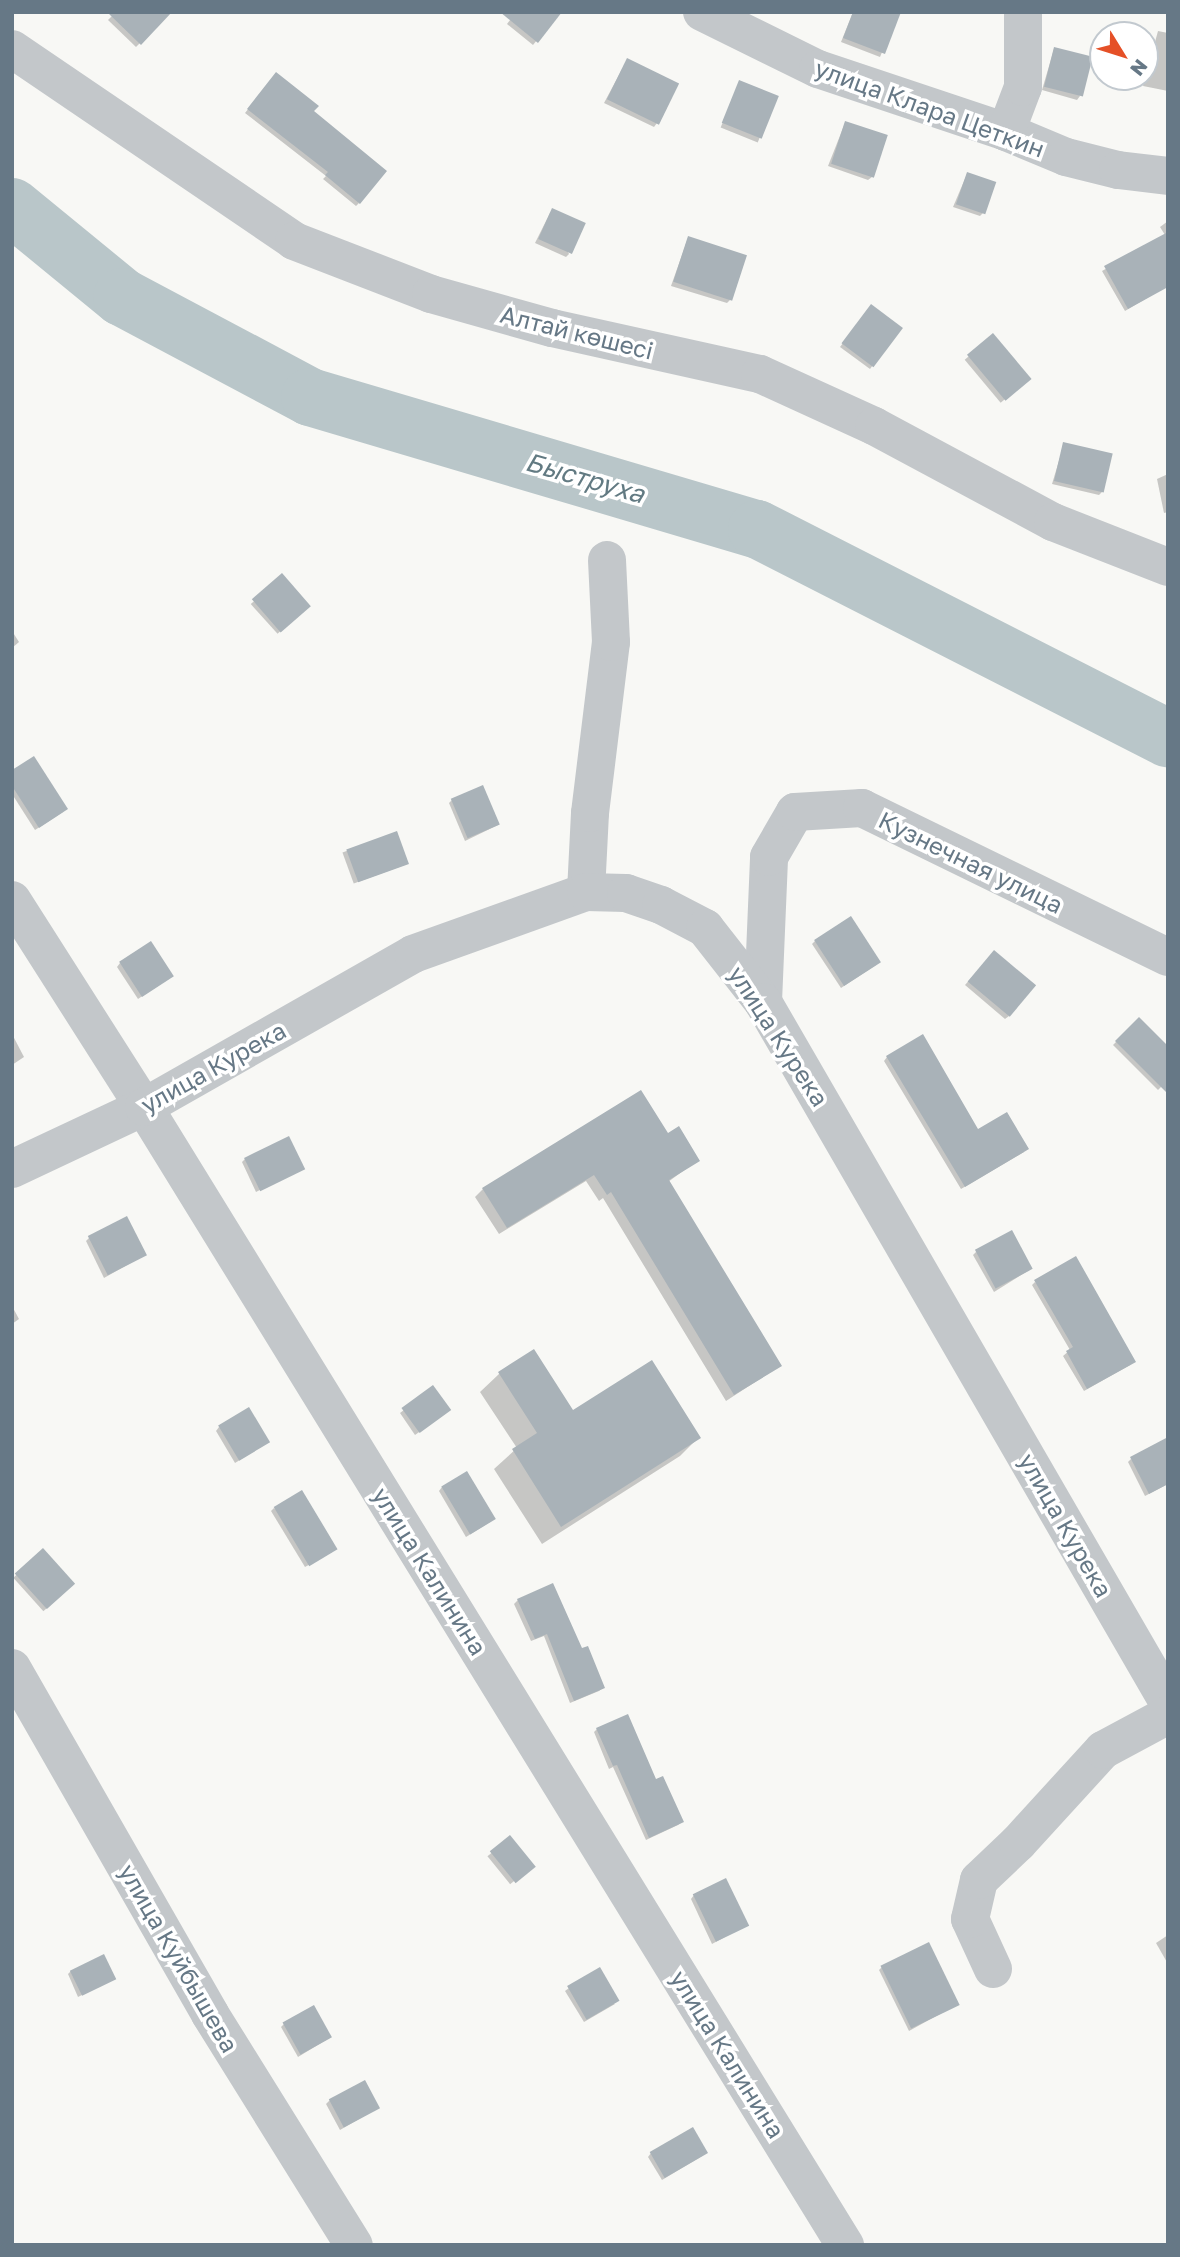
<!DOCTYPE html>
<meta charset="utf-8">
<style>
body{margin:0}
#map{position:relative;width:1180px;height:2257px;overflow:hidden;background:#f8f8f5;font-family:"Golos Text",sans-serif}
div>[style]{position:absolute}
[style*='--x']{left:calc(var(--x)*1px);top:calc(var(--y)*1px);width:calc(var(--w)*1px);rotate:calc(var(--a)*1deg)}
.shadow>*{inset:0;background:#0003;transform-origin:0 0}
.river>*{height:58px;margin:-29px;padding:0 29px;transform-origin:29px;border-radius:29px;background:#b9c6c9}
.building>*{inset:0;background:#a9b2b8;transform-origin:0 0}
.minor>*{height:38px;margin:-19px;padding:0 19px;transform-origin:19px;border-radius:19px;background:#c3c7ca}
span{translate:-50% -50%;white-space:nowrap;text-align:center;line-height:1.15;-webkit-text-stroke:7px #fff;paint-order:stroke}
.street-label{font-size:24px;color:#667886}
.water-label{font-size:26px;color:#627a82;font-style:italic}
.frame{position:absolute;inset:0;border:14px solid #667886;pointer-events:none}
.north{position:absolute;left:1089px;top:21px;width:70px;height:70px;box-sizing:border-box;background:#fff;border:2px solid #c2c9cf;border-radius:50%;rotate:128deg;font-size:19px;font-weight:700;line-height:28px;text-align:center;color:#667886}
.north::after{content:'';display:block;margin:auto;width:24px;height:32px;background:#e55027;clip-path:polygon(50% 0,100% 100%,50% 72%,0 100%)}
</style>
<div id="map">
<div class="shadow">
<i style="clip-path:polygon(116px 12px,160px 23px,136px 47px,108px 20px)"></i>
<i style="clip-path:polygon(516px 12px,560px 12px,533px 45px,507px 24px)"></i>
<i style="clip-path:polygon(853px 12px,899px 12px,880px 57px,841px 42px)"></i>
<i style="clip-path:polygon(1158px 31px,1168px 33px,1168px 91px,1143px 86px)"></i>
<i style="clip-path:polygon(1054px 49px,1080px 96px,1077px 100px,1042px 90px)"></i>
<i style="clip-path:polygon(627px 60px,657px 123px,654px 127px,604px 103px)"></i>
<i style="clip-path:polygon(273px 78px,312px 112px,359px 203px,356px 206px,323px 179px,326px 176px,245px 113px)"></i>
<i style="left:739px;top:82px;width:40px;height:49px;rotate:22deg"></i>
<i style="clip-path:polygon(845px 123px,872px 177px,868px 180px,828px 166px)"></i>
<i style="clip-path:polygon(967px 174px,983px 213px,980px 216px,953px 207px)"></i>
<i style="clip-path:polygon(550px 213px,569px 254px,566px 257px,535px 243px)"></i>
<i style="clip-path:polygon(1168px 221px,1167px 286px,1125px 311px,1102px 271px,1165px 235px,1160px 227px)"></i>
<i style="clip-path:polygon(688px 238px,730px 300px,727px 303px,671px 286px)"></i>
<i style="clip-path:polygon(868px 309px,873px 365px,870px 369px,840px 347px)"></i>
<i style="left:993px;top:336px;width:56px;height:37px;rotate:50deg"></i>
<i style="clip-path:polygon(1064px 444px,1102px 492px,1099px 495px,1052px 484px)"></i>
<i style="clip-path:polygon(1168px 474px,1168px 512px,1164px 513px,1157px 479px)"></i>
<i style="left:282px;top:576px;width:40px;height:42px;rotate:48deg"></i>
<i style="clip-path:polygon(12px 631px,19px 642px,12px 648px)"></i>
<i style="clip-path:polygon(12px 772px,63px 812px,35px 830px,12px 794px)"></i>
<i style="clip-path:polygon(452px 800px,498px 825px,465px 841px,449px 803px)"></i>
<i style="left:396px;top:833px;width:33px;height:57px;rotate:70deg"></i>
<i style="clip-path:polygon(815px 941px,876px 965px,841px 988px,812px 944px)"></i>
<i style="clip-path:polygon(994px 952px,1009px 1016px,1005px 1019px,965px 985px)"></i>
<i style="clip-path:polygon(120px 963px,168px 979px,138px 999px,117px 967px)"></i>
<i style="clip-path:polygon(1139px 1019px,1168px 1080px,1158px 1090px,1113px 1045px)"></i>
<i style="clip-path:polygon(12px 1034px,24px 1057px,12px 1065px)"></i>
<i style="clip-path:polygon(887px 1057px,977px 1131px,1024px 1152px,961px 1189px,884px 1061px)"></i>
<i style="clip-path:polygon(667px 1136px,698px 1160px,668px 1182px,780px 1366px,726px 1401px,603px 1198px,599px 1201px,586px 1181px,499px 1234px,475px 1197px,483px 1189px)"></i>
<i style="clip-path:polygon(245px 1159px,303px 1168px,256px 1192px,242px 1162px)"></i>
<i style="clip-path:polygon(89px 1238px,145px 1255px,104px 1278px,86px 1241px)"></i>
<i style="clip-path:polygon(976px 1252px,1031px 1269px,994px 1292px,973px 1255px)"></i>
<i style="clip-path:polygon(1035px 1282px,1130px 1365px,1084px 1391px,1063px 1356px,1070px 1350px,1032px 1285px)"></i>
<i style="clip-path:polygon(12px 1306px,19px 1319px,12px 1324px)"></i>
<i style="clip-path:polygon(533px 1352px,573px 1412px,698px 1438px,680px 1456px,542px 1544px,494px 1469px,517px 1448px,480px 1392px,499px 1374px)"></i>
<i style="clip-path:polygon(433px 1388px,446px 1413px,415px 1435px,400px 1413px)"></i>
<i style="clip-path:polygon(219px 1427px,264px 1445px,235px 1463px,216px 1431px)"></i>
<i style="clip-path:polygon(1131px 1459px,1168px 1484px,1145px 1496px,1128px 1462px)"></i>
<i style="clip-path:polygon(442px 1487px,490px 1522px,466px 1537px,439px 1491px)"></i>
<i style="clip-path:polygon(274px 1508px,332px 1552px,305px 1567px,271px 1511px)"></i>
<i style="left:43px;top:1551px;width:45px;height:40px;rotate:48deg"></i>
<i style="clip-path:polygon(518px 1600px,582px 1651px,603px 1688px,599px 1691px,570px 1703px,544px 1636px,531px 1641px,514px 1604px)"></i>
<i style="clip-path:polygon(597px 1729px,655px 1781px,682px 1822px,678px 1825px,646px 1840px,613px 1767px,609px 1769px,594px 1732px)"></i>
<i style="left:510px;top:1838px;width:36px;height:29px;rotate:51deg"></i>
<i style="clip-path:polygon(694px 1895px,747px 1925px,712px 1944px,691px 1899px)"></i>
<i style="clip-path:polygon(1168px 1935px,1168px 1964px,1156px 1943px)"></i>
<i style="clip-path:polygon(882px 1967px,958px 2004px,909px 2031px,879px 1970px)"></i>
<i style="clip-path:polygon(71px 1971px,114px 1979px,78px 1997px,68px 1974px)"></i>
<i style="clip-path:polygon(569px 1988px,615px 2004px,584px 2022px,565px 1991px)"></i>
<i style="clip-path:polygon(284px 2024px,326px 2040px,298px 2057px,281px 2027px)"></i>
<i style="clip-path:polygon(330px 2100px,378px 2108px,340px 2130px,326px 2104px)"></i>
<i style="clip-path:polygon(651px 2153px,702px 2156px,662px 2180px,648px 2157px)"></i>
</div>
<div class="river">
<i style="--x:12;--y:207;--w:142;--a:39.3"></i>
<i style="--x:122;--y:297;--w:213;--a:28"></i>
<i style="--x:310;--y:397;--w:466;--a:16.5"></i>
<i style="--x:757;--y:529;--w:461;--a:27"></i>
</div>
<div class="building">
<i style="clip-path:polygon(107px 12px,172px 12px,141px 45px)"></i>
<i style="clip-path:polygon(500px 12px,562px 12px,538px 43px)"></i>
<i style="clip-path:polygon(853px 12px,901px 12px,885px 54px,843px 38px)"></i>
<i style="left:1054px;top:47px;width:40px;height:41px;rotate:14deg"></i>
<i style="left:627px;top:58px;width:58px;height:46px;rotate:26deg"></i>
<i style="clip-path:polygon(276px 72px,319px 106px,314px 111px,387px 171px,360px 204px,325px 175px,328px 172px,247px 109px)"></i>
<i style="left:739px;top:80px;width:43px;height:46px;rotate:22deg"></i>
<i style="left:845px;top:121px;width:45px;height:45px;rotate:18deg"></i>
<i style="left:967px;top:172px;width:31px;height:34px;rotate:19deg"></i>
<i style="left:552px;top:208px;width:37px;height:34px;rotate:24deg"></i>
<i style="clip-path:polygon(1168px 232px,1168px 287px,1128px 309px,1104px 266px)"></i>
<i style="left:688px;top:236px;width:62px;height:48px;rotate:18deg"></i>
<i style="left:871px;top:304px;width:40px;height:49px;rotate:37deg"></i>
<i style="left:993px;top:333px;width:60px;height:34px;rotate:50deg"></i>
<i style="left:1063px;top:442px;width:51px;height:40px;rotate:13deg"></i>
<i style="left:282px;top:573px;width:44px;height:40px;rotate:49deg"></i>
<i style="clip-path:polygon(34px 756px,68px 809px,39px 828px,12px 786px,12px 770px)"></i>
<i style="left:483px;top:785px;width:43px;height:35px;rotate:67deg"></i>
<i style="left:397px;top:831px;width:35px;height:54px;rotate:70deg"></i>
<i style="left:851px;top:916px;width:55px;height:44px;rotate:57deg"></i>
<i style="left:151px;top:941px;width:42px;height:38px;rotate:57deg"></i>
<i style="left:994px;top:950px;width:55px;height:41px;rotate:40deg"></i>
<i style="clip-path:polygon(1139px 1017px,1168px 1046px,1168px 1094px,1115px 1041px)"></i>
<i style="clip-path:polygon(923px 1034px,978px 1129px,1007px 1112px,1029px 1149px,965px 1187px,886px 1056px)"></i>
<i style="clip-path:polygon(641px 1090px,668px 1133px,679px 1126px,700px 1161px,669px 1180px,782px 1366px,734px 1395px,611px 1192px,607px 1195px,594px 1175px,507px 1228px,482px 1188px)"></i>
<i style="left:289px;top:1136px;width:37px;height:50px;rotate:64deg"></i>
<i style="left:127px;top:1216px;width:44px;height:44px;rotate:63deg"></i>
<i style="left:1012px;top:1230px;width:44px;height:42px;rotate:62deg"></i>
<i style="clip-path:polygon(1076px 1256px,1136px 1362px,1087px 1389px,1066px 1351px,1073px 1347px,1034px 1280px)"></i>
<i style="clip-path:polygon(534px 1349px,573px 1410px,652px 1360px,701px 1438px,561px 1527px,512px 1449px,537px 1433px,498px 1372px)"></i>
<i style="left:433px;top:1385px;width:31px;height:39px;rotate:54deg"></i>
<i style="left:249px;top:1407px;width:41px;height:36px;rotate:59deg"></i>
<i style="clip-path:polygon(1168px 1437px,1168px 1484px,1149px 1494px,1130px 1457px)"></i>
<i style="left:467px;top:1471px;width:56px;height:30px;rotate:59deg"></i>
<i style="left:302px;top:1490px;width:69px;height:33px;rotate:59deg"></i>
<i style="left:43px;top:1548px;width:48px;height:38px;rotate:48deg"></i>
<i style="clip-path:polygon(553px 1583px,582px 1648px,588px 1646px,605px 1688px,574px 1701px,547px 1634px,535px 1639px,517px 1599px)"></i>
<i style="clip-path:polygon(628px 1714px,656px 1779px,663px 1776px,684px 1822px,649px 1838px,617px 1765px,613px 1766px,596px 1728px)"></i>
<i style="left:510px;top:1835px;width:41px;height:26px;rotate:51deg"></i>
<i style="left:726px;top:1878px;width:53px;height:37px;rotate:64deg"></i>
<i style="left:929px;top:1942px;width:70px;height:54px;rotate:64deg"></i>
<i style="left:104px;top:1954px;width:28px;height:38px;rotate:64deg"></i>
<i style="left:600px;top:1967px;width:39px;height:38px;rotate:60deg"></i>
<i style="left:314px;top:2005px;width:37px;height:36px;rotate:61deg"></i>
<i style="left:365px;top:2080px;width:32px;height:41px;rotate:62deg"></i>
<i style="left:693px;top:2127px;width:30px;height:50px;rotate:60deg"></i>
</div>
<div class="minor">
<i style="--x:702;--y:12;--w:129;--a:26.2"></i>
<i style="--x:818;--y:69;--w:198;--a:18.5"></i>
<i style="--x:1006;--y:132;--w:65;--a:22.6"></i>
<i style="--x:1066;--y:157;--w:54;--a:14"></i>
<i style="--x:1118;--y:170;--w:50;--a:6.8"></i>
<i style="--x:12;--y:49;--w:341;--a:34.2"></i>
<i style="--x:294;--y:241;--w:147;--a:21.1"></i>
<i style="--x:431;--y:294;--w:126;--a:15.7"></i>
<i style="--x:552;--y:328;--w:213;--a:12.5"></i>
<i style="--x:760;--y:374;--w:125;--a:24.5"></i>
<i style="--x:874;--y:426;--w:203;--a:28.2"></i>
<i style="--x:1053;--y:522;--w:123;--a:21.4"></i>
<i style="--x:1006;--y:132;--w:48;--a:-69.3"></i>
<i style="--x:1023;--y:87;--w:75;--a:-90"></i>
<i style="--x:586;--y:892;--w:79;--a:-87.1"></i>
<i style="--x:590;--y:813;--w:172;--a:-83"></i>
<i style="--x:611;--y:642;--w:82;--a:-92.8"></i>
<i style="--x:12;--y:900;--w:246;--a:57.5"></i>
<i style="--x:144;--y:1107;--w:1337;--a:58.37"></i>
<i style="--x:763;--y:1002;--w:145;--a:-87.6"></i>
<i style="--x:769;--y:857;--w:52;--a:-60"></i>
<i style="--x:795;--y:812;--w:67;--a:-3.4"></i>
<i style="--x:862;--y:808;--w:340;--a:26"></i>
<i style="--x:12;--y:1169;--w:146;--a:-25.2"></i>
<i style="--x:144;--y:1107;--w:309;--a:-29.6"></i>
<i style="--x:413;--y:954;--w:184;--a:-19.7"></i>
<i style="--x:586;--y:892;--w:40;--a:1.4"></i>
<i style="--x:626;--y:893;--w:37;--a:19"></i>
<i style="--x:661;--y:905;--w:50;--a:27.6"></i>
<i style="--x:705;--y:928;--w:94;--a:51.9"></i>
<i style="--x:763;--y:1002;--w:809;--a:59.95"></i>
<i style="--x:12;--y:1668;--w:399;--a:60.2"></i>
<i style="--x:210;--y:2014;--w:272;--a:58.1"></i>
<i style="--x:993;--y:1969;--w:55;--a:-114.7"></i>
<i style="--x:970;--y:1919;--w:40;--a:-77"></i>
<i style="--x:979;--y:1880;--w:54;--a:-43.5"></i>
<i style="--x:1018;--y:1843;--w:126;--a:-47.6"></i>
<i style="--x:1103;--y:1750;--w:74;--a:-28.3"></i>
</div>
<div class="street-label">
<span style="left:930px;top:108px;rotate:20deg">улица Клара Цеткин</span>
<span style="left:577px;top:332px;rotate:14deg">Алтай көшесі</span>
<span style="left:971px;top:862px;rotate:26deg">Кузнечная улица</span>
<span style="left:779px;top:1036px;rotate:57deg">улица Курека</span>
<span style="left:213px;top:1067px;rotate:-29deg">улица Курека</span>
<span style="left:1066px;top:1525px;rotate:60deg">улица Курека</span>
<span style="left:430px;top:1571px;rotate:58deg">улица Калинина</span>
<span style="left:179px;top:1958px;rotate:60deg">улица Куйбышева</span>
<span style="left:728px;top:2054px;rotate:58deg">улица Калинина</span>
</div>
<div class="water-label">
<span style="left:585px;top:478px;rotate:16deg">Быструха</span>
</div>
<div class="frame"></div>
<div class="north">N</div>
</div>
